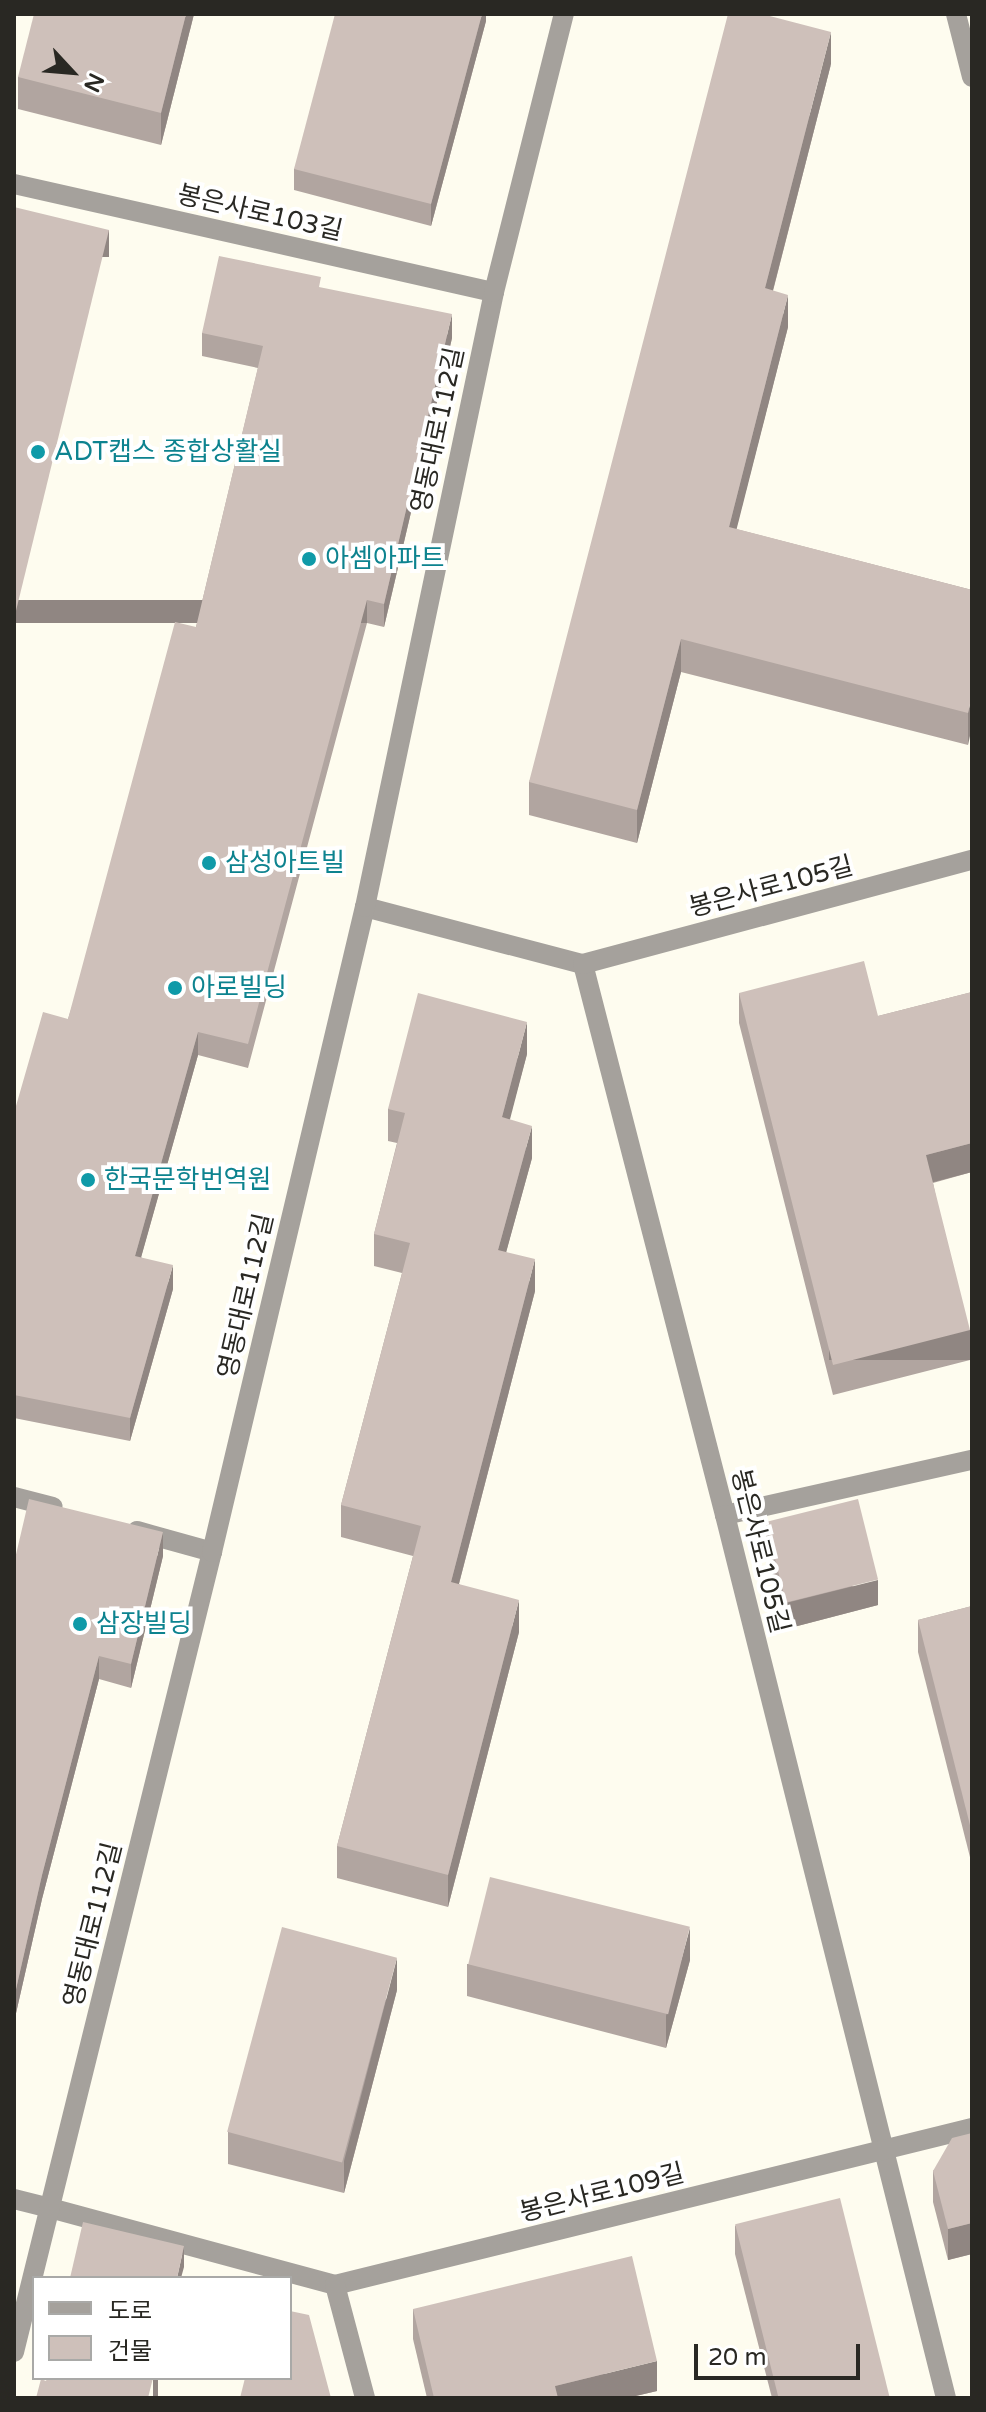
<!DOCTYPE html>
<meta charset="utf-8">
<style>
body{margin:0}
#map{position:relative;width:986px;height:2412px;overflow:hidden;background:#fefcef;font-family:"Varela Round","Noto Sans KR",sans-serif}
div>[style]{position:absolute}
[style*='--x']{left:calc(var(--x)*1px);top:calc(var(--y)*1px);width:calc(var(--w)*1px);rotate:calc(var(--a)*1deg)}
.service>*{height:20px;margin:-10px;padding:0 10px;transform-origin:10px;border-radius:10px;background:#a5a19c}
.minor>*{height:20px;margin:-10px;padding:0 10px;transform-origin:10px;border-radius:10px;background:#a5a19c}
.wall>*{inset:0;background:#b1a5a0}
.shaded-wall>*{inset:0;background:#908682;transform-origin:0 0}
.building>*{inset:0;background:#cec0ba;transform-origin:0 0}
.dots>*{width:22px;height:22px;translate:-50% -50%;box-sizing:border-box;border:4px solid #fff;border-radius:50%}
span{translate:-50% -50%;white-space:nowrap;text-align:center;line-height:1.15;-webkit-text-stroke:8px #fff;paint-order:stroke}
.street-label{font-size:26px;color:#292823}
.culture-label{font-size:26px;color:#0d838f}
.left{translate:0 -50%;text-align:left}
.frame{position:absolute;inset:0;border:16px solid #292823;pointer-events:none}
.legend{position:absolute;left:32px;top:2276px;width:260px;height:104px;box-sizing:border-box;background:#fff;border:2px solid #a9a9a7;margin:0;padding:10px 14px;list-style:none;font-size:24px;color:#292823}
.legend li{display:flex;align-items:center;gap:16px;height:40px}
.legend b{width:40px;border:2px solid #a9a9a7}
.north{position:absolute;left:32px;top:32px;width:80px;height:80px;-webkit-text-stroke:6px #fff;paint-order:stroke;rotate:116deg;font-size:22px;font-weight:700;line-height:32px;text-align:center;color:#292823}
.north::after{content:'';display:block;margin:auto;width:28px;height:36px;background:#292823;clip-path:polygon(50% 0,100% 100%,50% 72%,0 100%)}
.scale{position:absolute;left:694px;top:2344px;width:166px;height:36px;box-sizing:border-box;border:4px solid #292823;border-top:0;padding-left:10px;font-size:24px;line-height:28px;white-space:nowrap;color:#292823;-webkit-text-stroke:6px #fff;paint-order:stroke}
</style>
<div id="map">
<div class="service">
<i style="--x:14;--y:1497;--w:40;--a:14.4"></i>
<i style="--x:725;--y:1515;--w:253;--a:-12.6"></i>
<i style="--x:137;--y:1531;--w:78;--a:15.6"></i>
<i style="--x:14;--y:2199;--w:37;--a:14"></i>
</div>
<div class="minor">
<i style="--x:956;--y:14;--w:65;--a:75.7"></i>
<i style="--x:14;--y:184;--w:492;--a:12.7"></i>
<i style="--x:365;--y:907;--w:225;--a:14.7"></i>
<i style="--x:583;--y:964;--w:569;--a:75.55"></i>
<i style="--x:725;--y:1515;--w:910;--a:75.95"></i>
<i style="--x:583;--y:964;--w:403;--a:-15"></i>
<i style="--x:50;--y:2208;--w:295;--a:15.1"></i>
<i style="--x:335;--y:2285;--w:656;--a:-13.85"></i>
<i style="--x:335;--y:2285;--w:117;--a:75.1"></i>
<i style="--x:14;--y:2352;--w:824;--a:-76.1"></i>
<i style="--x:212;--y:1552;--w:663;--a:-76.66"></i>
<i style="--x:365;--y:907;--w:628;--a:-78.15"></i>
<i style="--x:494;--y:292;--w:287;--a:-75.9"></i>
</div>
<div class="wall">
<i style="clip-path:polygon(194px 14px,161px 145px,18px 109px,18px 77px)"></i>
<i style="clip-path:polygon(486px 14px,486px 21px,431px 226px,294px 190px,294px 169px)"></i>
<i style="clip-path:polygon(831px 64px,773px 291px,788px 327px,736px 529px,972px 590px,968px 745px,681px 672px,637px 843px,529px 815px,529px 782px)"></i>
<i style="clip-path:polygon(321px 288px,452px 338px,384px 627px,367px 623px,248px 1068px,198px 1055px,141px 1257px,173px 1289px,130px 1441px,14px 1418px,14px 1113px,68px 1019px,196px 627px,258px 368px,202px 356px,202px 333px)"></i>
<i style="clip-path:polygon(972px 992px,972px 1172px,933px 1183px,970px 1360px,833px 1395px,739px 1023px,739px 993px,878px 1016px)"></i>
<i style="clip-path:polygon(527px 1054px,509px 1120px,532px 1158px,506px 1252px,535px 1291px,459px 1584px,519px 1632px,448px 1907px,337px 1878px,337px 1846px,413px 1556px,341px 1537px,341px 1505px,402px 1273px,374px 1266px,374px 1234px,397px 1143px,388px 1141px,388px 1109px)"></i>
<i style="clip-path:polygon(766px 1523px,878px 1605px,786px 1629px,766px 1548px)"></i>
<i style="clip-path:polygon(163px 1556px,131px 1688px,99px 1679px,42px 1899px,14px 2022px,14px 1563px)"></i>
<i style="clip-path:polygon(972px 1606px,972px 1865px,918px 1652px,918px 1620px)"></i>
<i style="clip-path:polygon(690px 1960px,666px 2048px,467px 1996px,467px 1964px)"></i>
<i style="clip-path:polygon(397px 1990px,344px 2193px,228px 2164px,228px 2132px)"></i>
<i style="clip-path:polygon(972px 2133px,972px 2254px,948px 2260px,933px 2202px,933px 2171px)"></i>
<i style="clip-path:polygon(735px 2225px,891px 2398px,772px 2398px,735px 2254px)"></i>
<i style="clip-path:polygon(413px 2309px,657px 2391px,627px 2398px,427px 2398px,413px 2339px)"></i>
</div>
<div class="shaded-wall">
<i style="clip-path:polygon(186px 14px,194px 14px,161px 145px,161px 113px)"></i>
<i style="clip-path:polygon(482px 14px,486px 14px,486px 21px,431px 226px,431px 204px)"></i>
<i style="clip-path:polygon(831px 32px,831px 64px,765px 321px,765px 288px)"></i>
<i style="left:109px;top:230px;width:27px;height:400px;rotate:90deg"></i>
<i style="clip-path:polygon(788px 295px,788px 327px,729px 559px,729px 527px)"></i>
<i style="clip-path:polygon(452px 314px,452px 338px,384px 627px,384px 604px)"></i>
<i style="left:367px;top:600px;width:23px;height:460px;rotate:90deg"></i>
<i style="clip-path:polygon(681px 639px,681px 672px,637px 843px,637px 810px)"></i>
<i style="clip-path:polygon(972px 695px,972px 727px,968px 745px,968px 713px)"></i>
<i style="clip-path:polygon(527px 1022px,527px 1054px,502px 1150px,502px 1117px)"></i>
<i style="clip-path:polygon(198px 1032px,198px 1055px,135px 1279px,135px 1256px)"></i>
<i style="clip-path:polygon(532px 1126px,532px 1158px,498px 1282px,498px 1250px)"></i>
<i style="clip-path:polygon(972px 1143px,972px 1172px,926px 1184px,926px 1155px)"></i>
<i style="clip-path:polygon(535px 1259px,535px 1291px,451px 1614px,451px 1582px)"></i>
<i style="clip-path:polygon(173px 1265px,173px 1289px,130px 1441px,130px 1418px)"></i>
<i style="left:970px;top:1330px;width:30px;height:141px;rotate:90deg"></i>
<i style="clip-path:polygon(163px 1532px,163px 1556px,131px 1688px,131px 1664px)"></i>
<i style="clip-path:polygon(878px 1580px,878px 1605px,786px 1629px,786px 1603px)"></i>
<i style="clip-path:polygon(519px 1600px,519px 1632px,448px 1907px,448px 1875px)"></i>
<i style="clip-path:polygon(99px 1656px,99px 1679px,42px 1899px,14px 2022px,14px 1998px,42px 1875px)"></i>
<i style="clip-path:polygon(690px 1928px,690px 1960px,666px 2048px,666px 2016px)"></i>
<i style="clip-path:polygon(397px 1958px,397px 1990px,344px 2193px,344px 2161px)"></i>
<i style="clip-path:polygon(972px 2223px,972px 2254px,948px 2260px,948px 2229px)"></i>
<i style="clip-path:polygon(184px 2246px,184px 2267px,181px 2278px,177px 2278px)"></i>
<i style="clip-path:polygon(657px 2361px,657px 2391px,627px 2398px,555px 2398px,555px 2386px)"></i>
<i style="left:153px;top:2378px;width:5px;height:21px"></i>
</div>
<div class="building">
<i style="clip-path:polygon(34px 14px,186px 14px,161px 113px,18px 77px)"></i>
<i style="clip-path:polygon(335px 14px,482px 14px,431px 204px,294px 169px)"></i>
<i style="clip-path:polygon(728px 14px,762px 14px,831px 32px,765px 288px,788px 295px,729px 527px,972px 590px,972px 695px,968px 713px,681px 639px,637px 810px,529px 782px)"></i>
<i style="clip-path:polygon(14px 207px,109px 230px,14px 619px)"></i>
<i style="clip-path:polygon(219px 256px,321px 277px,319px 287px,452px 314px,384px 604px,367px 600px,248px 1044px,198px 1032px,135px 1256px,173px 1265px,130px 1418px,14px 1395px,14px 1113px,43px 1012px,68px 1019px,175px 622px,196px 627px,263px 346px,202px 333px)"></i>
<i style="clip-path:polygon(864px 961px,878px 1016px,972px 992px,972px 1143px,926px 1155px,970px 1330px,833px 1365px,739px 993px)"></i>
<i style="clip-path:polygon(418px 993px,527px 1022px,502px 1117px,532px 1126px,498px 1250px,535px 1259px,451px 1582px,519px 1600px,448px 1875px,337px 1846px,421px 1526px,341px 1505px,410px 1243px,374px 1234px,405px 1113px,388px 1109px)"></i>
<i style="clip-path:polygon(29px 1499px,163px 1532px,131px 1664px,99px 1656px,42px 1875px,14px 1998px,14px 1563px)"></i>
<i style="left:858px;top:1499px;width:83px;height:95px;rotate:76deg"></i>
<i style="clip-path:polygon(972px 1606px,972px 1833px,918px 1620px)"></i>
<i style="left:490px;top:1877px;width:206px;height:90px;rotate:14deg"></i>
<i style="left:282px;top:1927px;width:119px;height:212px;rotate:15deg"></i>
<i style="clip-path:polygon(972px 2133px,972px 2223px,948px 2229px,933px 2171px,952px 2138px)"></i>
<i style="left:840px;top:2198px;width:206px;height:108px;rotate:76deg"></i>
<i style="clip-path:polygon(83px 2222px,184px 2246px,177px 2278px,70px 2278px)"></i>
<i style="clip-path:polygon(632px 2256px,657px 2361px,555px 2386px,558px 2398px,434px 2398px,413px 2309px)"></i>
<i style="clip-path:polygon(290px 2311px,309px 2315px,331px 2398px,240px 2398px,245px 2378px,290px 2378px)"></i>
<i style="clip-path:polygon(47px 2378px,153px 2378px,148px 2398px,36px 2398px,41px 2379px,46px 2381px)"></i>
</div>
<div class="dots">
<i style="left:38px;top:452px;background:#0f9aa8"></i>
<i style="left:309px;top:559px;background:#0f9aa8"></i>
<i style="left:209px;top:863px;background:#0f9aa8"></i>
<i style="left:175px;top:988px;background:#0f9aa8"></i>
<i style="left:88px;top:1180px;background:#0f9aa8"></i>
<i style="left:80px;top:1624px;background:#0f9aa8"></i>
</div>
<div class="street-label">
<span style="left:260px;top:213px;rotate:13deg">봉은사로103길</span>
<span style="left:438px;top:430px;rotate:-78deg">영동대로112길</span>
<span style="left:771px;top:887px;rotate:-15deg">봉은사로105길</span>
<span style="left:246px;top:1296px;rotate:-77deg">영동대로112길</span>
<span style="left:760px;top:1551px;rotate:76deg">봉은사로105길</span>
<span style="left:93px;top:1925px;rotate:-76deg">영동대로112길</span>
<span style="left:602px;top:2193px;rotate:-14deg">봉은사로109길</span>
</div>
<div class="culture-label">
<span class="left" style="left:54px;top:452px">ADT캡스 종합상활실</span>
<span class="left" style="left:325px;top:559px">아셈아파트</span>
<span class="left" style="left:225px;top:863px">삼성아트빌</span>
<span class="left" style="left:191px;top:988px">아로빌딩</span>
<span class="left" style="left:104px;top:1180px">한국문학번역원</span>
<span class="left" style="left:96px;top:1624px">삼장빌딩</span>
</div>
<div class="frame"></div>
<ul class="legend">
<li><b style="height:10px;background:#a5a19c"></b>도로</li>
<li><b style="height:22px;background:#cec0ba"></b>건물</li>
</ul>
<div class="north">N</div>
<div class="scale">20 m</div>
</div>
